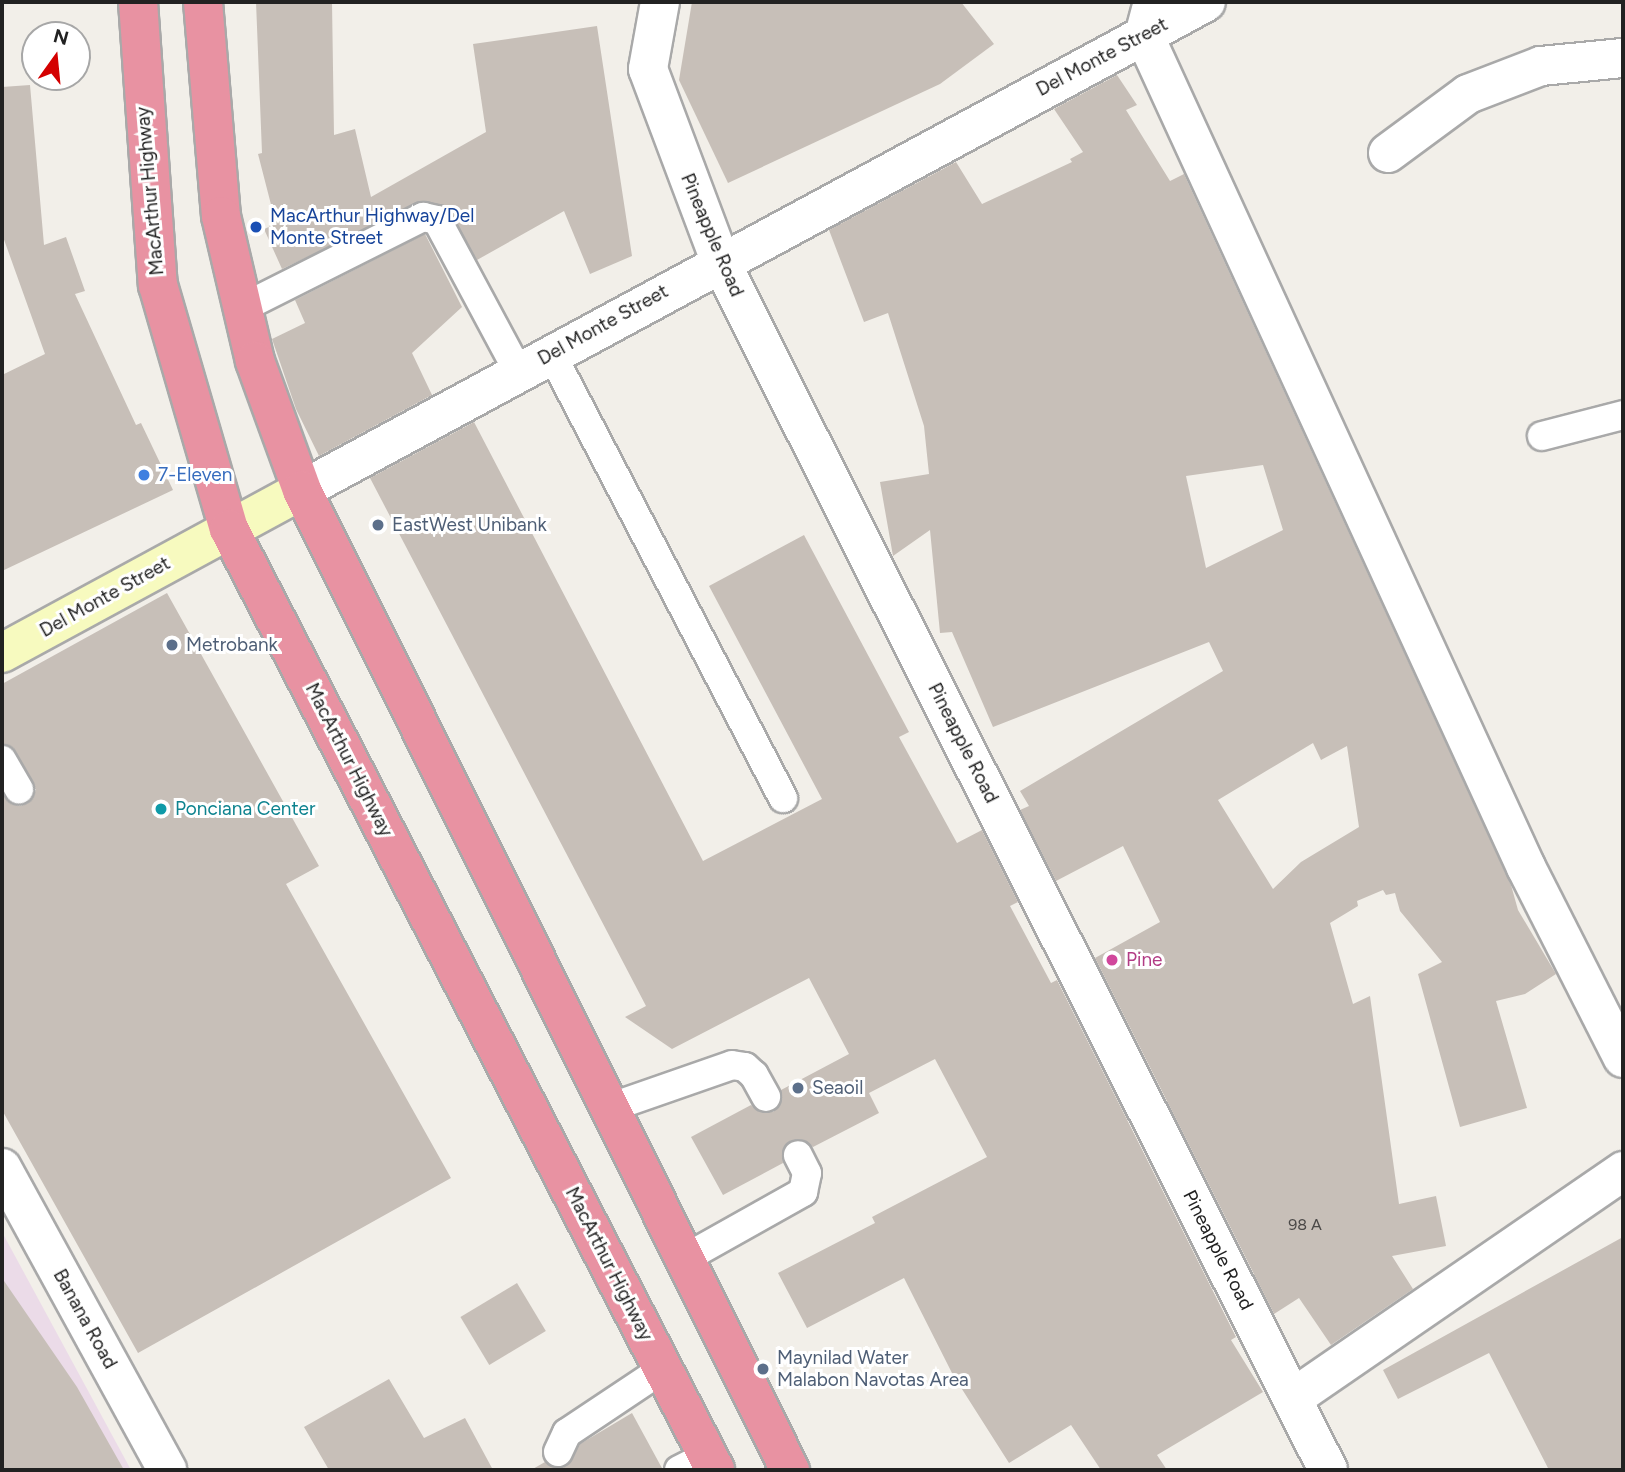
<!DOCTYPE html>
<style>
body{margin:0}
#map{position:relative;width:1625px;height:1472px;overflow:hidden;background:#f2efe9;font-family:Figtree,sans-serif}
div>[style]{position:absolute}
[style*='--x']{left:calc(var(--x)*1px);top:calc(var(--y)*1px);width:calc(var(--w)*1px);rotate:calc(var(--a)*1deg)}
.industrial>*{inset:0;background:#ebdbe8}
.building>*{inset:0;background:#c7bfb8;transform-origin:0 0}
.roads{filter:drop-shadow(2px 0 #a9a9a9) drop-shadow(-2px 0 #a9a9a9) drop-shadow(0 2px #a9a9a9) drop-shadow(0 -2px #a9a9a9)}
.lane>*{height:28px;margin:-14px;padding:0 14px;transform-origin:14px;border-radius:14px;background:#fff}
.street>*{height:38px;margin:-19px;padding:0 19px;transform-origin:19px;border-radius:19px;background:#fff}
.secondary>*{height:38px;margin:-19px;padding:0 19px;transform-origin:19px;border-radius:19px;background:#f7fabf}
.highway>*{height:38px;margin:-19px;padding:0 19px;transform-origin:19px;border-radius:19px;background:#e892a2}
.dots>*{width:19px;height:19px;translate:-50% -50%;box-sizing:border-box;border:4px solid #fff;border-radius:50%}
span{translate:-50% -50%;white-space:nowrap;text-align:center;line-height:1.15;-webkit-text-stroke:6px #fff;paint-order:stroke}
.number-label{font-size:16px;color:#4b4948}
.number-label span{-webkit-text-stroke-width:0}
.street-label{font-size:19px;color:#222}
.transit-label{font-size:19px;color:#164399}
.left{translate:0 -50%;text-align:left}
.shop-label{font-size:19px;color:#366cbe}
.service-label{font-size:19px;color:#4e5e75}
.culture-label{font-size:19px;color:#0d838f}
.hotel-label{font-size:19px;color:#b23c85}
.frame{position:absolute;inset:0;border:4px solid #222;pointer-events:none}
.north{position:absolute;left:21px;top:21px;width:70px;height:70px;box-sizing:border-box;background:#fff;border:2px solid #a7a7a7;border-radius:50%;rotate:15deg;font-size:19px;font-weight:700;line-height:28px;text-align:center;color:#222}
.north::after{content:'';display:block;margin:auto;width:24px;height:32px;background:#d40000;clip-path:polygon(50% 0,100% 100%,50% 72%,0 100%)}
</style>
<div id="map">
<div class="industrial">
<i style="clip-path:polygon(2px 1232px,131px 1470px,2px 1470px)"></i>
</div>
<div class="building">
<i style="clip-path:polygon(256px 2px,332px 2px,334px 135px,355px 129px,371px 197px,486px 132px,473px 44px,597px 26px,632px 256px,590px 274px,564px 211px,477px 260px,447px 207px,426px 201px,282px 269px,264px 229px,276px 224px,258px 154px,262px 153px)"></i>
<i style="clip-path:polygon(692px 2px,961px 2px,994px 44px,940px 84px,728px 183px,679px 80px)"></i>
<i style="clip-path:polygon(evenodd,1117px 75px,1137px 105px,1126px 110px,1170px 181px,1184px 174px,1511px 885px,1518px 910px,1556px 974px,1525px 994px,1496px 1001px,1527px 1108px,1460px 1127px,1418px 974px,1442px 962px,1400px 911px,1395px 893px,1386px 895px,1383px 890px,1357px 901px,1358px 906px,1330px 923px,1353px 1004px,1370px 996px,1399px 1204px,1436px 1196px,1446px 1246px,1392px 1256px,1413px 1289px,1331px 1345px,1299px 1298px,1274px 1314px,1095px 958px,1160px 922px,1123px 846px,1056px 881px,1020px 810px,1029px 806px,1020px 791px,1223px 671px,1209px 642px,993px 727px,952px 632px,940px 633px,930px 530px,893px 556px,880px 482px,929px 474px,924px 426px,888px 313px,864px 322px,829px 230px,956px 162px,982px 204px,1072px 162px,1070px 159px,1083px 152px,1054px 109px,1117px 75px,1263px 465px,1283px 530px,1206px 568px,1186px 476px,1263px 465px,1117px 75px,1313px 743px,1321px 760px,1347px 746px,1359px 827px,1301px 862px,1273px 889px,1218px 800px,1313px 743px)"></i>
<i style="clip-path:polygon(30px 85px,44px 245px,66px 237px,85px 291px,75px 294px,136px 425px,141px 423px,173px 490px,2px 571px,2px 375px,45px 354px,2px 234px,2px 87px)"></i>
<i style="clip-path:polygon(425px 234px,462px 307px,412px 353px,432px 395px,319px 456px,296px 409px,272px 339px,305px 323px,295px 300px)"></i>
<i style="clip-path:polygon(474px 422px,703px 861px,822px 799px,709px 586px,804px 535px,909px 732px,899px 737px,957px 843px,982px 830px,1018px 902px,1010px 906px,1051px 983px,1057px 980px,1236px 1337px,1231px 1340px,1263px 1392px,1157px 1455px,1167px 1470px,1101px 1470px,1071px 1425px,1009px 1463px,953px 1375px,904px 1278px,807px 1328px,778px 1273px,875px 1223px,872px 1217px,987px 1157px,935px 1059px,869px 1093px,879px 1113px,813px 1147px,800px 1139px,790px 1141px,782px 1153px,783px 1163px,723px 1195px,691px 1137px,751px 1105px,758px 1111px,773px 1112px,780px 1105px,781px 1090px,849px 1054px,809px 978px,672px 1049px,625px 1017px,646px 1006px,370px 478px)"></i>
<i style="clip-path:polygon(167px 593px,319px 866px,286px 884px,451px 1178px,138px 1353px,2px 1110px,2px 792px,10px 803px,20px 806px,28px 803px,36px 790px,16px 752px,2px 743px,2px 684px)"></i>
<i style="clip-path:polygon(1623px 1237px,1623px 1470px,1549px 1470px,1489px 1353px,1398px 1399px,1383px 1370px)"></i>
<i style="clip-path:polygon(2px 1278px,77px 1387px,124px 1470px,2px 1470px)"></i>
<i style="left:517px;top:1283px;width:56px;height:66px;rotate:59deg"></i>
<i style="clip-path:polygon(389px 1379px,424px 1438px,465px 1418px,493px 1470px,329px 1470px,304px 1427px)"></i>
<i style="clip-path:polygon(632px 1413px,663px 1470px,531px 1470px,545px 1462px,559px 1469px,567px 1466px,580px 1444px)"></i>
</div>
<div class="roads">
<div class="lane">
<i style="--x:242;--y:308;--w:203;--a:-26.7"></i>
<i style="--x:423;--y:217;--w:14;--a:12"></i>
<i style="--x:437;--y:220;--w:171;--a:61.8"></i>
<i style="--x:551;--y:353;--w:502;--a:62.46"></i>
<i style="--x:1542;--y:436;--w:84;--a:-14.5"></i>
<i style="--x:2;--y:760;--w:34;--a:60"></i>
<i style="--x:606;--y:1109;--w:133;--a:-19.2"></i>
<i style="--x:732;--y:1065;--w:13;--a:9"></i>
<i style="--x:745;--y:1067;--w:12;--a:42"></i>
<i style="--x:754;--y:1075;--w:25;--a:61"></i>
<i style="--x:682;--y:1260;--w:139;--a:-29.3"></i>
<i style="--x:803;--y:1192;--w:19;--a:-78"></i>
<i style="--x:807;--y:1173;--w:20;--a:-117"></i>
<i style="--x:558;--y:1452;--w:21;--a:-65"></i>
<i style="--x:567;--y:1433;--w:115;--a:-33.7"></i>
<i style="--x:679;--y:1470;--w:31;--a:-27"></i>
</div>
<div class="street">
<i style="--x:660;--y:2;--w:68;--a:100.2"></i>
<i style="--x:648;--y:69;--w:205;--a:69.4"></i>
<i style="--x:720;--y:261;--w:1353;--a:63.3"></i>
<i style="--x:1153;--y:2;--w:34;--a:105"></i>
<i style="--x:1144;--y:35;--w:916;--a:65.34"></i>
<i style="--x:1526;--y:867;--w:214;--a:63.1"></i>
<i style="--x:1388;--y:153;--w:99;--a:-36.4"></i>
<i style="--x:1468;--y:94;--w:78;--a:-21"></i>
<i style="--x:1541;--y:66;--w:82;--a:-5.6"></i>
<i style="--x:302;--y:490;--w:1027;--a:-28.36"></i>
<i style="--x:2;--y:1168;--w:344;--a:61.3"></i>
<i style="--x:1293;--y:1398;--w:401;--a:-34.5"></i>
</div>
<div class="secondary">
<i style="--x:2;--y:653;--w:341;--a:-28.5"></i>
</div>
<div class="highway">
<i style="--x:138;--y:2;--w:284;--a:86"></i>
<i style="--x:158;--y:285;--w:254;--a:73.8"></i>
<i style="--x:229;--y:529;--w:1059;--a:62.68"></i>
<i style="--x:203;--y:2;--w:215;--a:85.2"></i>
<i style="--x:221;--y:216;--w:149;--a:76.8"></i>
<i style="--x:255;--y:361;--w:137;--a:70"></i>
<i style="--x:302;--y:490;--w:1095;--a:63.53"></i>
</div>
</div>
<div class="dots">
<i style="left:256px;top:227px;background:#1a4fb4"></i>
<i style="left:144px;top:475px;background:#3f7fe0"></i>
<i style="left:378px;top:525px;background:#5c6f8a"></i>
<i style="left:172px;top:645px;background:#5c6f8a"></i>
<i style="left:161px;top:809px;background:#0f9aa8"></i>
<i style="left:1112px;top:960px;background:#d1479c"></i>
<i style="left:798px;top:1088px;background:#5c6f8a"></i>
<i style="left:763px;top:1369px;background:#5c6f8a"></i>
</div>
<div class="number-label">
<span style="left:1305px;top:1225px">98 A</span>
</div>
<div class="street-label">
<span style="left:1102px;top:57px;rotate:-28deg">Del Monte Street</span>
<span style="left:150px;top:191px;rotate:-95deg">MacArthur Highway</span>
<span style="left:712px;top:235px;rotate:67deg">Pineapple Road</span>
<span style="left:603px;top:325px;rotate:-29deg">Del Monte Street</span>
<span style="left:105px;top:597px;rotate:-29deg">Del Monte Street</span>
<span style="left:963px;top:743px;rotate:63deg">Pineapple Road</span>
<span style="left:349px;top:760px;rotate:63deg">MacArthur Highway</span>
<span style="left:1218px;top:1250px;rotate:63deg">Pineapple Road</span>
<span style="left:609px;top:1264px;rotate:63deg">MacArthur Highway</span>
<span style="left:85px;top:1319px;rotate:61deg">Banana Road</span>
</div>
<div class="transit-label">
<span class="left" style="left:270px;top:227px">MacArthur Highway/Del<br>Monte Street</span>
</div>
<div class="shop-label">
<span class="left" style="left:158px;top:475px">7-Eleven</span>
</div>
<div class="service-label">
<span class="left" style="left:392px;top:525px">EastWest Unibank</span>
<span class="left" style="left:186px;top:645px">Metrobank</span>
<span class="left" style="left:812px;top:1088px">Seaoil</span>
<span class="left" style="left:777px;top:1369px">Maynilad Water<br>Malabon Navotas Area</span>
</div>
<div class="culture-label">
<span class="left" style="left:175px;top:809px">Ponciana Center</span>
</div>
<div class="hotel-label">
<span class="left" style="left:1126px;top:960px">Pine</span>
</div>
<div class="frame"></div>
<div class="north">N</div>
</div>
